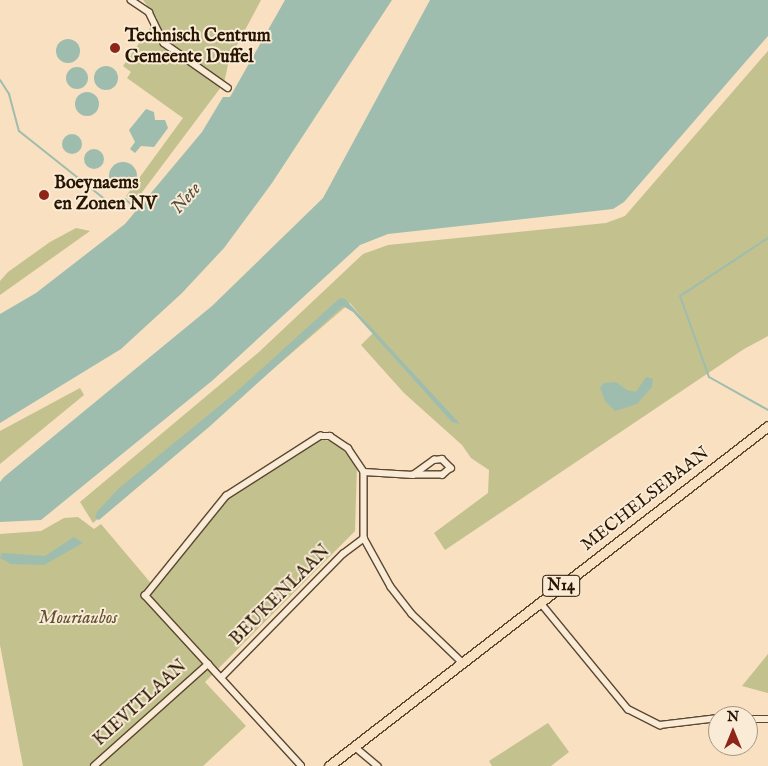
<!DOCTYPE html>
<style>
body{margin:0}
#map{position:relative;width:768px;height:766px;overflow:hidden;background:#f8e0c0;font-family:"IM FELL English",serif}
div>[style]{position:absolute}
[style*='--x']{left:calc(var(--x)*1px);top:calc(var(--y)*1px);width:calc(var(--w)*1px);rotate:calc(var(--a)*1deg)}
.green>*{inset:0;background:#c3c18e}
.water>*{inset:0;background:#9ebdaf}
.round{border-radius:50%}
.stream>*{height:2px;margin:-1px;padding:0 1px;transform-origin:1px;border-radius:1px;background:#9ebdaf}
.roads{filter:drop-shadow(1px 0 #5b4831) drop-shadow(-1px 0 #5b4831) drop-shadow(0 1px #5b4831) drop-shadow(0 -1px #5b4831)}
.street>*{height:5.5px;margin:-2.75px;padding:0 2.75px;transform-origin:2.75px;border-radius:2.75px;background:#faebd6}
.primary>*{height:9px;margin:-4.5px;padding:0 4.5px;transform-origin:4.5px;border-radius:4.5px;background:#f8e0c0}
.dots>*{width:14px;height:14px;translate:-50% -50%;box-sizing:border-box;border:2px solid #faebd6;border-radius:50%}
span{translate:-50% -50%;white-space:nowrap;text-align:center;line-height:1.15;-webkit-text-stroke:4px #faebd6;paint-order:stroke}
.shield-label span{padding:1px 4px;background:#faebd6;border:1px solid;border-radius:4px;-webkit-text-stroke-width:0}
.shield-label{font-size:16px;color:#271501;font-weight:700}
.poi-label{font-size:18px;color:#271501;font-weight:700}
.left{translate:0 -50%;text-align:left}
.street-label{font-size:18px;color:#271501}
.park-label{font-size:18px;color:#5e5132;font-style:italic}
.water-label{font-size:19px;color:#51503e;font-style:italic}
.north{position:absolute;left:708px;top:706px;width:50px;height:50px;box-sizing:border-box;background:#faebd6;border:1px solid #a69581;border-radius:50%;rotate:0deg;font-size:14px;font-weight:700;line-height:20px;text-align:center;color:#271501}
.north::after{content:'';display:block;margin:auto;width:18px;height:22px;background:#8f2418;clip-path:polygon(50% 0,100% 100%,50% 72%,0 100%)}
</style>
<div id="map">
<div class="green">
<i style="clip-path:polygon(143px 0,261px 0,229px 60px,224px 83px,134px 203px,126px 196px,183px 118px,127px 78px,131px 72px,123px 66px,157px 18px)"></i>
<i style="clip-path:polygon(768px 51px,768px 336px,744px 349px,445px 550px,434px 533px,488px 493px,489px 470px,471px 458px,462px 445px,404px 393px,361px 345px,374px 332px,350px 303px,93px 523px,80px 502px,259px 352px,363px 254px,388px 245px,606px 223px,625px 216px)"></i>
<i style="clip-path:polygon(76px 228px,90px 231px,0 295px,0 281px,8px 272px,50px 242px)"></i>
<i style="clip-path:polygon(80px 388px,84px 395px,0 464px,0 431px)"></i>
<i style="clip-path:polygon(320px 439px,330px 441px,342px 449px,357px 466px,355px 531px,205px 682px,246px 726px,203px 766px,23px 766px,0 645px,0 534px,41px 531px,64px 518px,78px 517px,94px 529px,101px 524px,155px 588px,225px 501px)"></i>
<i style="clip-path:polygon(768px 654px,768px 693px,742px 686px)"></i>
<i style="clip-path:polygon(548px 723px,569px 752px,551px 766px,492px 766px,489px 761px)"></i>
</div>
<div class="water">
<i style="clip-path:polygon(285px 0,392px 0,272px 183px,224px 248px,182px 293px,121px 349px,0 423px,0 314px,36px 293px,125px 224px,202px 132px,223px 97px,230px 97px)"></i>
<i style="clip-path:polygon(430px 0,768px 0,768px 36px,624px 202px,613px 209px,388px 234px,360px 245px,213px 380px,41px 520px,0 522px,0 482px,4px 477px,212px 306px,323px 198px)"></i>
<i class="round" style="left:56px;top:39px;width:24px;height:24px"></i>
<i class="round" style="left:94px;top:66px;width:24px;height:24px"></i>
<i class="round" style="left:66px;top:67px;width:22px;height:22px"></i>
<i class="round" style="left:75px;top:92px;width:24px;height:24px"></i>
<i style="clip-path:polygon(146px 109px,154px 112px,155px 120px,165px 120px,168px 128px,154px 147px,141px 146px,135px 153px,130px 149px,135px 142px,129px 130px)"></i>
<i class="round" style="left:62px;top:134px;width:20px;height:20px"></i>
<i class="round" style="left:84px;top:149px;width:20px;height:20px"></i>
<i class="round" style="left:109px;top:162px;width:28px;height:28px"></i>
<i style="clip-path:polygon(340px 298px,345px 299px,460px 424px,452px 422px,353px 312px,343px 306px,209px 427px,99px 520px,95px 518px,97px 512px,118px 489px,235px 393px)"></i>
<i style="clip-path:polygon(646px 377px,653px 379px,652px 387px,637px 404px,615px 411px,605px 401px,600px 388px,604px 383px,616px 382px,627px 390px,636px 392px)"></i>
<i style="clip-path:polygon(74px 537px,83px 543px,44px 565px,11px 564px,0 558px,2px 553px,45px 556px)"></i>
</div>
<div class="stream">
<i style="--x:0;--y:80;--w:17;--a:57"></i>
<i style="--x:9;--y:94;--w:38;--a:75"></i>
<i style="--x:19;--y:131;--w:125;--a:38.5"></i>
<i style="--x:125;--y:199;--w:8;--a:40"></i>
<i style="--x:768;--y:238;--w:105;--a:146.6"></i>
<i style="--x:680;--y:296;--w:86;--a:70.3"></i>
<i style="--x:709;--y:377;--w:68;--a:29.2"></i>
</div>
<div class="roads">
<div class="street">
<i style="--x:131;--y:0;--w:22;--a:34"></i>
<i style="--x:149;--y:12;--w:34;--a:64"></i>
<i style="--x:164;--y:43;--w:78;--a:35.1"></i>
<i style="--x:364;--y:472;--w:66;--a:90"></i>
<i style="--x:364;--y:538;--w:56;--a:61.1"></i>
<i style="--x:391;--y:587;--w:34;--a:52"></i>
<i style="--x:412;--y:614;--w:71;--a:43.9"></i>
<i style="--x:540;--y:602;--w:139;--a:50.6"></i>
<i style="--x:628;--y:709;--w:36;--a:27"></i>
<i style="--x:660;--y:725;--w:58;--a:-6.9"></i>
<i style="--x:221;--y:678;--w:174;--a:-45.5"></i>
<i style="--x:343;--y:554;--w:26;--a:-37"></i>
<i style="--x:748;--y:719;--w:20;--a:0"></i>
<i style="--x:354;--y:746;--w:31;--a:40"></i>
<i style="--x:94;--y:766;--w:153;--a:-41.8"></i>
<i style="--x:301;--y:766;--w:231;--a:-132.5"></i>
<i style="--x:145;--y:596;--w:129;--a:-51"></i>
<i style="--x:226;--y:496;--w:112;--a:-32.6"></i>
<i style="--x:320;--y:436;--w:10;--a:0"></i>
<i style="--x:330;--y:436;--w:22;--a:34"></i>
<i style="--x:348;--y:448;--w:29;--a:56"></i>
<i style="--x:364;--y:472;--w:49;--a:3.5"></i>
<i style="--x:413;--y:475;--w:26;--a:-36"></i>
<i style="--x:434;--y:460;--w:8;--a:-7"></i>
<i style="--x:442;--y:459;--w:13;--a:45"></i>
<i style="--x:451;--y:468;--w:11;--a:139"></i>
<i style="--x:443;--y:475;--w:30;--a:180"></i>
</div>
<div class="primary">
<i style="--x:329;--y:766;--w:555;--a:-37.76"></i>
</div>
</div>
<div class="dots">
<i style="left:115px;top:48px;background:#8f2418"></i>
<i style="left:44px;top:195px;background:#8f2418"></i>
</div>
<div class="shield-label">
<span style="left:561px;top:586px">N14</span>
</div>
<div class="poi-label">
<span class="left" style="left:125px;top:48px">Technisch Centrum<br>Gemeente Duffel</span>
<span class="left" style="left:54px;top:195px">Boeynaems<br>en Zonen NV</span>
</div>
<div class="street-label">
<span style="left:646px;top:500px;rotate:-38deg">MECHELSEBAAN</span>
<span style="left:281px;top:596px;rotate:-45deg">BEUKENLAAN</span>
<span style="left:141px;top:704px;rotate:-42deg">KIEVITLAAN</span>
</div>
<div class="park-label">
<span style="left:78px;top:619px">Mouriaubos</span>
</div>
<div class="water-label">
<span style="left:187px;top:199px;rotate:-49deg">Nete</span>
</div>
<div class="north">N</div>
</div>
